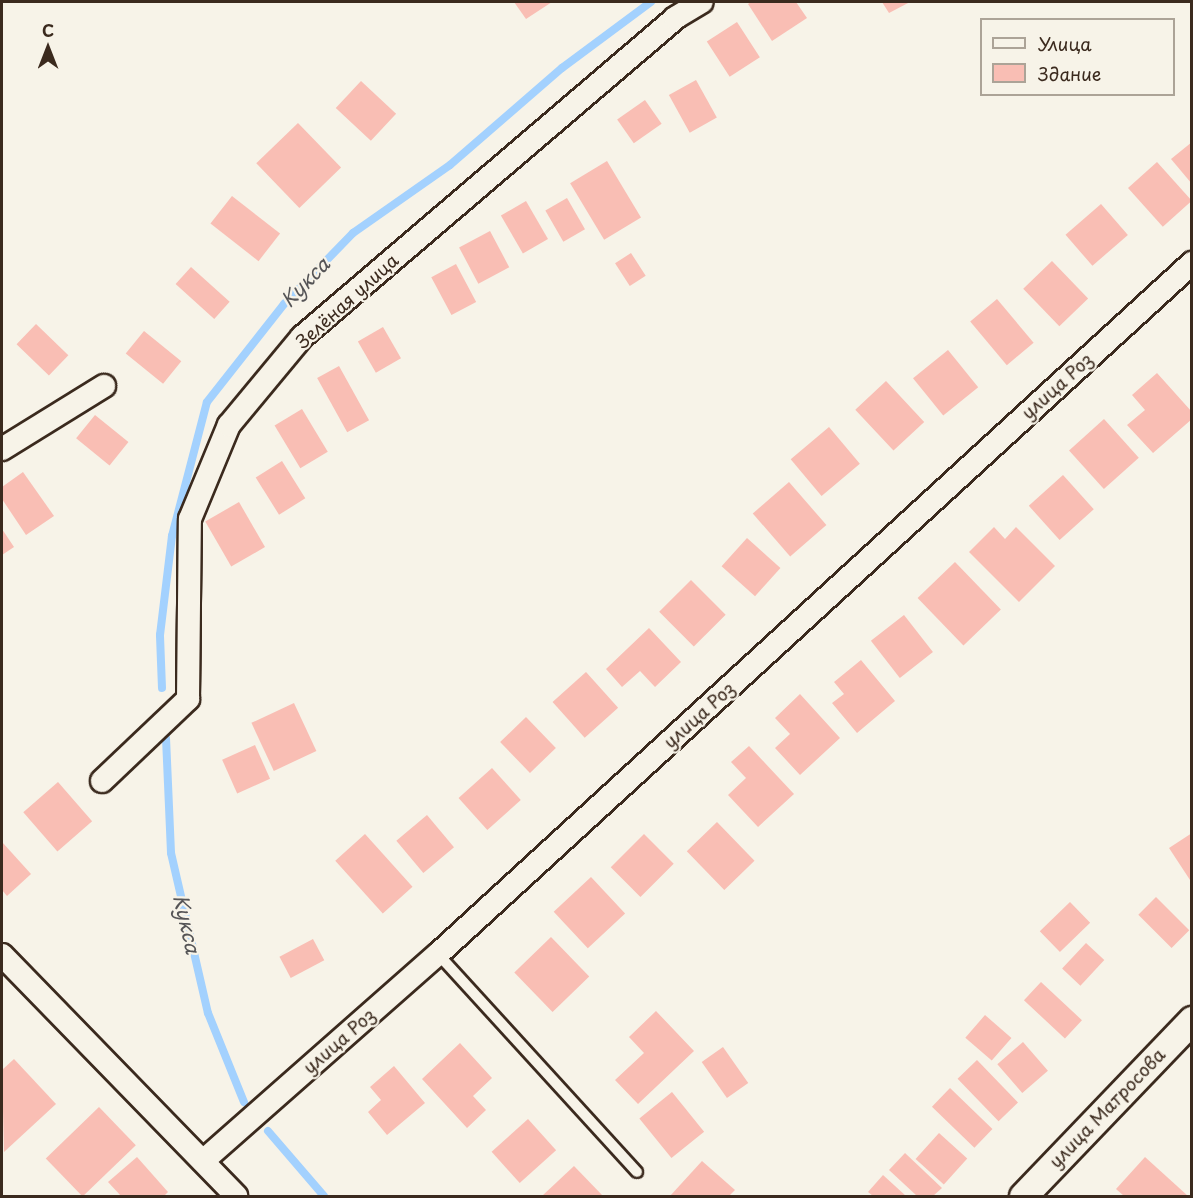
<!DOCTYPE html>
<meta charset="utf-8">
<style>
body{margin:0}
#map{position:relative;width:1193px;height:1198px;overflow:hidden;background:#f7f3e8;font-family:"Playpen Sans",sans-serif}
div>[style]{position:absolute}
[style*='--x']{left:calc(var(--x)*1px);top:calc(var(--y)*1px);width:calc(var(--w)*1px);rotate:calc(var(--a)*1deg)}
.stream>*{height:8px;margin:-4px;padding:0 4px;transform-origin:4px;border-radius:4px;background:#a3d1fe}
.building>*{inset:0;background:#f9beb4;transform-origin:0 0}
.roads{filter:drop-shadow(2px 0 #3b2a1e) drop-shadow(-2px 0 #3b2a1e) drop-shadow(0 2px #3b2a1e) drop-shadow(0 -2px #3b2a1e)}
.service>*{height:10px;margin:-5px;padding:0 5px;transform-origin:5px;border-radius:5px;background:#f7f3e8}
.minor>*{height:22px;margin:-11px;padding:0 11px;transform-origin:11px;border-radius:11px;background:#f7f3e8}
.tertiary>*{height:27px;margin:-13.5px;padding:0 13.5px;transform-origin:13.5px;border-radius:13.5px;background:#f7f3e8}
span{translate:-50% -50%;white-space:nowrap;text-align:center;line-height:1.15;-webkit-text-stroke:4.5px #f7f3e8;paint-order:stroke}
.street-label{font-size:18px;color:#3b2a1e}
.water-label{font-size:20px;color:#555456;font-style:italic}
.frame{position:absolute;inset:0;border:3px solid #3b2a1e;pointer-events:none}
.legend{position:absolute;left:980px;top:18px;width:195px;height:78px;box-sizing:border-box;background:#f7f3e8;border:2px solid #aca397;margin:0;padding:8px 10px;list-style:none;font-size:18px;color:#3b2a1e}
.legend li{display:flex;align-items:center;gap:12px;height:30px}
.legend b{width:30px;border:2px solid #aca397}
.north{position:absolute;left:18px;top:18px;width:60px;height:60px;-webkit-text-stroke:4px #f7f3e8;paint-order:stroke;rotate:0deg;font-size:16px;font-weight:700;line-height:24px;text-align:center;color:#3b2a1e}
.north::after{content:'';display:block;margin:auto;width:21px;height:27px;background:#3b2a1e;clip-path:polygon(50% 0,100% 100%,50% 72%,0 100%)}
</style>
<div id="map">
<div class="stream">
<i style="--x:162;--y:688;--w:53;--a:-92.2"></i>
<i style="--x:160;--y:635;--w:100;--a:-83.1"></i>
<i style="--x:172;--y:536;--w:138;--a:-75.4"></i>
<i style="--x:207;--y:402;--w:125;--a:-51.8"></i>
<i style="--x:284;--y:304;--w:99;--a:-45.8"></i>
<i style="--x:353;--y:233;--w:118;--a:-35"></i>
<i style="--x:450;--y:165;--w:148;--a:-40.9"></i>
<i style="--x:562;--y:68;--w:111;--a:-36.6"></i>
<i style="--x:166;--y:738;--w:115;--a:87.5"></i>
<i style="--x:171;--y:853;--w:164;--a:77"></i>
<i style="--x:208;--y:1013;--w:96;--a:68"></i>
<i style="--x:268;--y:1131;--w:86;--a:49.3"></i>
</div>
<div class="building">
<i style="clip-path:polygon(514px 2px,552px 2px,526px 19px)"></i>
<i style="clip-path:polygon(751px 2px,796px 2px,807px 18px,772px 41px,748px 4px)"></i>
<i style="clip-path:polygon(882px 2px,910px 2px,889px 13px)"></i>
<i style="left:737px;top:22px;width:42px;height:36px;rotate:57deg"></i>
<i style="left:696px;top:80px;width:43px;height:31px;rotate:61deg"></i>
<i style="left:361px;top:81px;width:48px;height:37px;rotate:43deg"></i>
<i style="left:645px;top:100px;width:29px;height:34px;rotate:55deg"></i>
<i style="left:298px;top:123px;width:62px;height:58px;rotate:46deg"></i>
<i style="clip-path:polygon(1192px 142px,1192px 184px,1171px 159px)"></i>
<i style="left:607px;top:161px;width:66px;height:43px;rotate:59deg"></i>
<i style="left:1157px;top:162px;width:52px;height:39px;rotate:48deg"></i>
<i style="left:232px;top:196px;width:61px;height:35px;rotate:38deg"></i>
<i style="left:567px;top:198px;width:36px;height:25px;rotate:60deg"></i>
<i style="left:526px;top:201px;width:44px;height:29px;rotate:60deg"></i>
<i style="left:1101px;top:204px;width:41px;height:47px;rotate:49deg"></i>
<i style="left:490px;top:231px;width:41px;height:35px;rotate:62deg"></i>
<i style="left:631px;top:253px;width:27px;height:19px;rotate:57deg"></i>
<i style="left:1052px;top:261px;width:52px;height:40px;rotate:46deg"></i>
<i style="left:456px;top:264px;width:43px;height:28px;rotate:62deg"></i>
<i style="left:191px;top:267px;width:52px;height:23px;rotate:42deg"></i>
<i style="left:997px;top:299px;width:57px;height:35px;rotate:50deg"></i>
<i style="left:36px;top:324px;width:45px;height:28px;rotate:44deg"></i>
<i style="left:383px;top:327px;width:36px;height:29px;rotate:60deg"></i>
<i style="left:144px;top:331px;width:48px;height:29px;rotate:39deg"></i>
<i style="left:948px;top:350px;width:48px;height:45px;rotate:51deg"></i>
<i style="left:339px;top:366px;width:62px;height:25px;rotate:61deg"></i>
<i style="clip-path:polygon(1157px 373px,1192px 412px,1192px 419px,1153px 453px,1127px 425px,1145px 410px,1132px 395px)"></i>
<i style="left:886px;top:381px;width:56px;height:42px;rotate:47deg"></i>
<i style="left:302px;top:409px;width:50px;height:32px;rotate:59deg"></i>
<i style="left:95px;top:415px;width:43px;height:30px;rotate:39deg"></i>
<i style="left:1104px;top:419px;width:52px;height:47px;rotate:48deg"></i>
<i style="left:829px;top:427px;width:48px;height:50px;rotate:50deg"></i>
<i style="left:282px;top:461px;width:44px;height:31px;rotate:58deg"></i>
<i style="clip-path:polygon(23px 472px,54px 516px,26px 535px,2px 499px,2px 487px)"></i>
<i style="left:1063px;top:475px;width:46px;height:46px;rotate:48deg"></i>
<i style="left:789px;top:482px;width:57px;height:48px;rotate:49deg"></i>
<i style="left:239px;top:502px;width:52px;height:39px;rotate:60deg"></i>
<i style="clip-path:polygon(994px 527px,1005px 539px,1016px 527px,1055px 566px,1019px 602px,969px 552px)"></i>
<i style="clip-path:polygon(2px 529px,14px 547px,2px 555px)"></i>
<i style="left:747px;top:538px;width:45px;height:38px;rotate:42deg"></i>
<i style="left:955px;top:562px;width:66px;height:52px;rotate:46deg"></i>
<i style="left:691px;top:580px;width:49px;height:45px;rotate:45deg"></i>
<i style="left:904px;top:615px;width:47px;height:42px;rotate:52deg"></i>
<i style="clip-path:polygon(649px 628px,681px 662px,655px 687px,640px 671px,622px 687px,606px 669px)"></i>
<i style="clip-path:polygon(861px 660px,895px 701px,857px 733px,832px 703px,844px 694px,834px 682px)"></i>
<i style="left:586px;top:672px;width:48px;height:45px;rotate:48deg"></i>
<i style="clip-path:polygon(800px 694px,840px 738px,800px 775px,775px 748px,790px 734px,775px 718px)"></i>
<i style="left:294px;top:703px;width:53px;height:47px;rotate:65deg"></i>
<i style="left:526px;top:717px;width:43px;height:36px;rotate:46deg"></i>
<i style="left:255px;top:745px;width:37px;height:36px;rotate:66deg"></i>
<i style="clip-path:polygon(749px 746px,794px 794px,758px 827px,728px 795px,746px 778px,731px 762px)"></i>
<i style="left:492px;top:768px;width:43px;height:45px;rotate:48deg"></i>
<i style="left:58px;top:782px;width:52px;height:46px;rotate:49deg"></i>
<i style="left:427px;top:815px;width:42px;height:40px;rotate:50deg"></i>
<i style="left:717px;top:822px;width:54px;height:42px;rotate:46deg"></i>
<i style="clip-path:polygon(1192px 833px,1192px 883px,1169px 848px)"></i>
<i style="left:365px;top:834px;width:71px;height:40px;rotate:48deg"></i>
<i style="left:644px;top:834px;width:42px;height:47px;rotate:45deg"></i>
<i style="clip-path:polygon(2px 842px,31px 874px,7px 896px,2px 890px)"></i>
<i style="left:591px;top:877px;width:50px;height:51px;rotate:47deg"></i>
<i style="left:1156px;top:897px;width:47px;height:25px;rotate:45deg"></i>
<i style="left:1070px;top:902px;width:29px;height:42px;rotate:46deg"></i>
<i style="left:551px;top:937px;width:55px;height:51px;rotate:46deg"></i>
<i style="left:313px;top:939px;width:24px;height:38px;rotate:62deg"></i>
<i style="left:1086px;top:943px;width:25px;height:35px;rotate:43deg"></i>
<i style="left:1041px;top:982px;width:56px;height:25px;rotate:43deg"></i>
<i style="clip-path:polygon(656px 1011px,694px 1051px,638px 1104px,615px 1080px,644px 1053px,629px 1037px)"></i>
<i style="left:985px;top:1015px;width:35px;height:30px;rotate:41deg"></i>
<i style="left:1023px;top:1042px;width:38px;height:34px;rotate:49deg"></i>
<i style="clip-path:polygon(460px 1043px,492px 1078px,473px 1096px,486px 1110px,467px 1128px,422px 1079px)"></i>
<i style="left:723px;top:1047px;width:44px;height:26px;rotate:55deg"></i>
<i style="clip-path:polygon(14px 1059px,56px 1104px,4px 1152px,2px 1070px)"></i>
<i style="left:977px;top:1060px;width:59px;height:27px;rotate:46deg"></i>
<i style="clip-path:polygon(394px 1066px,425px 1103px,387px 1135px,368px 1112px,381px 1100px,370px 1087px)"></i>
<i style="left:950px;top:1088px;width:59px;height:26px;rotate:44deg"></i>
<i style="left:672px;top:1092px;width:51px;height:42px;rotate:51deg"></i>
<i style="left:99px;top:1107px;width:53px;height:74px;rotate:46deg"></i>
<i style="left:528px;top:1119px;width:42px;height:49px;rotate:48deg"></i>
<i style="left:939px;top:1133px;width:38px;height:35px;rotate:42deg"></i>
<i style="clip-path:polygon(905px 1153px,942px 1188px,933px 1196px,917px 1196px,889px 1170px)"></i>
<i style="clip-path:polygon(137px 1157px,168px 1192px,164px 1196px,121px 1196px,108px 1182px)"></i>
<i style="clip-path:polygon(1145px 1157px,1188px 1196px,1124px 1196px,1116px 1189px)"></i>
<i style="clip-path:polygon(702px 1161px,735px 1190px,729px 1196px,670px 1196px)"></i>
<i style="clip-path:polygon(574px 1166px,603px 1196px,542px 1196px)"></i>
<i style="clip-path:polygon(883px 1175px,906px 1196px,873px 1196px,868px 1192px)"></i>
</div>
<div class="roads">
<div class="service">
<i style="--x:438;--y:954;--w:295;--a:47.6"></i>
</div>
<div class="minor">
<i style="--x:2;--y:449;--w:120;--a:-31.7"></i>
<i style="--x:102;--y:781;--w:119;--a:-43.6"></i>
<i style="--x:188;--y:699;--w:180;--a:-89.4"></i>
<i style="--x:190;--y:519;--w:102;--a:-67.5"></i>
<i style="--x:229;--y:425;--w:114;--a:-50.3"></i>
<i style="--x:302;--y:337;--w:491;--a:-40.5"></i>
<i style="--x:675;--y:18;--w:31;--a:-31"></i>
<i style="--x:2;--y:955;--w:336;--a:45.8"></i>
<i style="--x:203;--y:1161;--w:313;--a:-41.4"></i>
<i style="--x:438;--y:954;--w:1023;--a:-42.5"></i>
</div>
<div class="tertiary">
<i style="--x:1023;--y:1196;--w:244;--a:-46.2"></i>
</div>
</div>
<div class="street-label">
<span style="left:347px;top:301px;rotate:-42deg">Зелёная улица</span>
<span style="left:1057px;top:386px;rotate:-42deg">улица Роз</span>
<span style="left:699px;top:715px;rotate:-42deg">улица Роз</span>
<span style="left:339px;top:1041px;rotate:-41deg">улица Роз</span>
<span style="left:1107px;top:1108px;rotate:-46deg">улица Матросова</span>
</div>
<div class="water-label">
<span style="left:305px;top:282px;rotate:-46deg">Кукса</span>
<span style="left:187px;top:924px;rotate:77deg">Кукса</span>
</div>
<div class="frame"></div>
<ul class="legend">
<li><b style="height:8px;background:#f7f3e8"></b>Улица</li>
<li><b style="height:16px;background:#f9beb4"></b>Здание</li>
</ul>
<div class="north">С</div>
</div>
